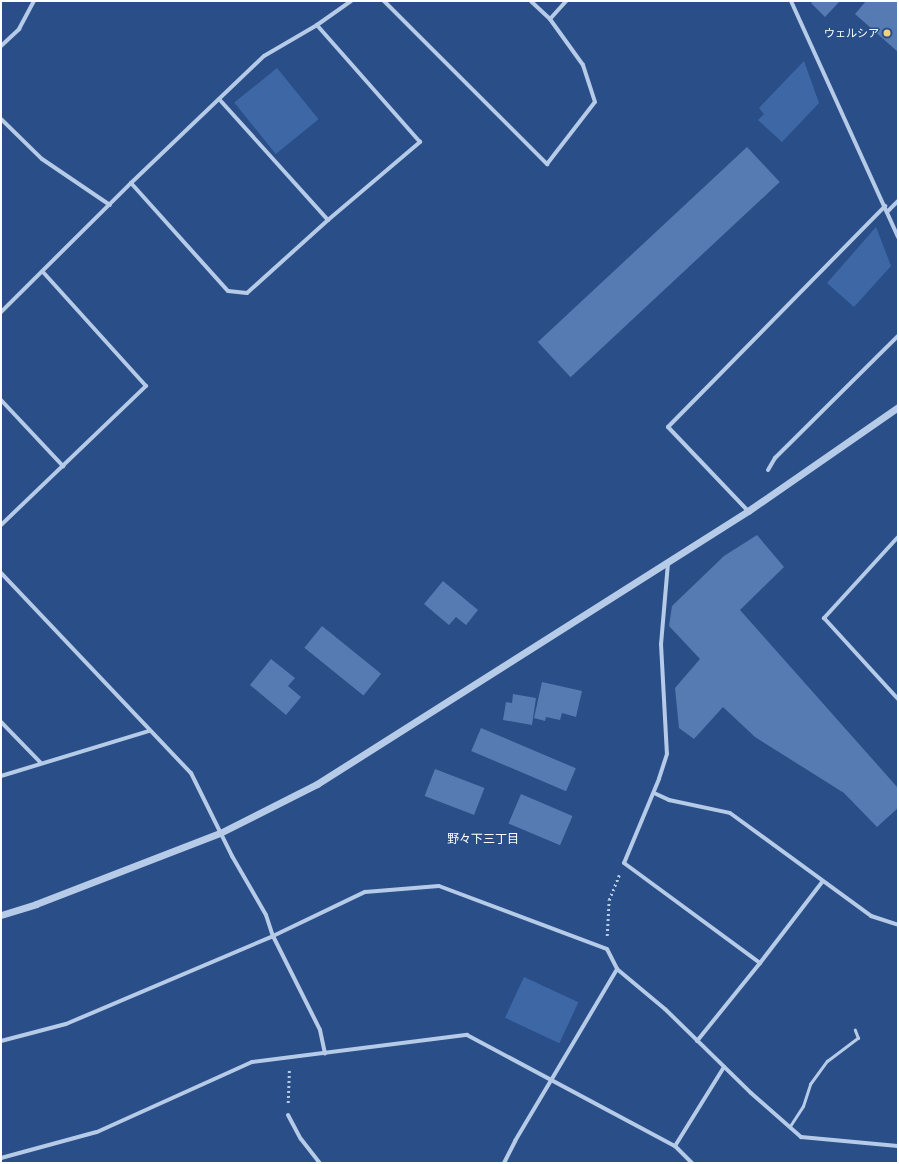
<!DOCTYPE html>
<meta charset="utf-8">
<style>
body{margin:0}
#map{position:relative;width:899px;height:1164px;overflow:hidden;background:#294e88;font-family:Montserrat,"Noto Sans JP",sans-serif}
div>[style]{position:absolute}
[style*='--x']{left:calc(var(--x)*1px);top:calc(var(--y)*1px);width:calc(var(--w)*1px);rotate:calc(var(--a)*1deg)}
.green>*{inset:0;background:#3e68a5;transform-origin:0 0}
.building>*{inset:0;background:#567bb2;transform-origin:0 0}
.path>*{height:2.5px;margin-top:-1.25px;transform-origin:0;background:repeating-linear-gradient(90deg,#b6cbe8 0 2px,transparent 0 5px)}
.service>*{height:3px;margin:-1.5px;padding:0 1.5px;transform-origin:1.5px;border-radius:1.5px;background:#b6cbe8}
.minor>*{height:4px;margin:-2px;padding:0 2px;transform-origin:2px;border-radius:2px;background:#b6cbe8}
.tertiary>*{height:7px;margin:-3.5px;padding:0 3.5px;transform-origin:3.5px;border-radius:3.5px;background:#b6cbe8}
.dots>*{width:11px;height:11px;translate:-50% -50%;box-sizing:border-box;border:2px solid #294e88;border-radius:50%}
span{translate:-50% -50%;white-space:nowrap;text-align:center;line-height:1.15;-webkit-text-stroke:3px #294e88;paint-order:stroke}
.poi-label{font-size:11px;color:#fff}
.right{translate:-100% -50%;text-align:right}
.neighbourhood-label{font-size:12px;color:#fff}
.frame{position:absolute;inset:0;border:2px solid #fff;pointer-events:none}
</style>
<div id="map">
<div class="green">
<i style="clip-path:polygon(804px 61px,819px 103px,782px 142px,758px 120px,764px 114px,759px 108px)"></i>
<i style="left:277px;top:68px;width:66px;height:55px;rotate:51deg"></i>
<i style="clip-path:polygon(876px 227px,891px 266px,854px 307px,827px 283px)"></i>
<i style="left:524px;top:977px;width:60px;height:45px;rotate:25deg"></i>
</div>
<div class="building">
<i style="clip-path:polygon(813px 1px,840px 1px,825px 17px,811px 3px)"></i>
<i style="clip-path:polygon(866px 1px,898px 1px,898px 52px,855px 14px)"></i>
<i style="left:747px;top:147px;width:48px;height:286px;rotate:47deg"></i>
<i style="clip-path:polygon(757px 535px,784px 567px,740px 610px,898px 788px,898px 808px,877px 827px,844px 793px,755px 737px,723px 707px,694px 739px,679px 728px,675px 688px,700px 659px,669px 626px,672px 606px,724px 556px)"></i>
<i style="clip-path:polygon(443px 581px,478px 610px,466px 625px,456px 617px,449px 625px,424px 604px)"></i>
<i style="left:322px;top:626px;width:76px;height:28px;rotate:39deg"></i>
<i style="clip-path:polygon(271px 659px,295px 678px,288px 686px,301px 697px,286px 715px,250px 685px)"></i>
<i style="clip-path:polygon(542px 682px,582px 691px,576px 717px,562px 713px,560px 720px,546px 717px,545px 721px,534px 718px)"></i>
<i style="clip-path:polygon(513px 694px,536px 698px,532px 725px,503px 720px,506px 702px,512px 703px)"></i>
<i style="left:481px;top:728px;width:103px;height:25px;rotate:23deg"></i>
<i style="left:435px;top:769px;width:53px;height:29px;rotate:21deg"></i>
<i style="left:521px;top:794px;width:56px;height:32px;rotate:23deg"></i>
</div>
<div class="path">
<i style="--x:607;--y:936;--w:36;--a:-87"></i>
<i style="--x:609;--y:900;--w:27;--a:-68"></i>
<i style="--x:288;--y:1103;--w:33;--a:-88"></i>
</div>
<div class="service">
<i style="--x:790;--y:1126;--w:24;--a:-57"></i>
<i style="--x:803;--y:1106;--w:23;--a:-72"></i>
<i style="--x:810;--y:1084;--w:29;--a:-54"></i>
<i style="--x:827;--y:1061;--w:39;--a:-37"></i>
<i style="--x:858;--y:1038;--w:9;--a:-111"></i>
</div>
<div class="minor">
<i style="--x:384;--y:1;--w:231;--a:45"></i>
<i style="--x:547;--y:164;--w:78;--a:-52.3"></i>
<i style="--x:595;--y:102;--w:39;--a:-108"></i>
<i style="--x:583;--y:65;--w:57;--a:-125.7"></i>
<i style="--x:550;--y:19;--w:26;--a:-137"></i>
<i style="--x:791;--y:1;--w:259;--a:65.6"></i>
<i style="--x:550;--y:19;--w:24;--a:-48"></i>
<i style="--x:1;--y:46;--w:25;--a:-43"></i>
<i style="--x:19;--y:29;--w:32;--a:-62"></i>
<i style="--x:219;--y:99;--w:163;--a:48"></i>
<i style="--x:1;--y:119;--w:57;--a:44.3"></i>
<i style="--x:42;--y:159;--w:82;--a:34.1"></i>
<i style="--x:131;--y:183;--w:145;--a:48.1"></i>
<i style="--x:228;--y:291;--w:19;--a:6"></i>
<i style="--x:247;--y:293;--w:109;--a:-42"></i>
<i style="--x:328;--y:220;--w:121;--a:-40.3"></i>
<i style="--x:420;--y:142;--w:156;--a:-131.4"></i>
<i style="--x:887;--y:212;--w:16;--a:-45"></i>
<i style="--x:1;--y:312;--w:183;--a:-44.8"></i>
<i style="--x:131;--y:183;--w:184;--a:-43.7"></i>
<i style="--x:264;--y:56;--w:61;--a:-30.3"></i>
<i style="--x:317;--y:25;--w:42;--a:-35.2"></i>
<i style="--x:1;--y:400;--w:91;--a:46.8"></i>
<i style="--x:768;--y:470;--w:14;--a:-60"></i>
<i style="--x:775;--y:458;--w:173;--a:-44.8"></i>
<i style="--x:748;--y:511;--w:116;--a:-133.6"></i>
<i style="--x:668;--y:427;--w:310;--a:-45.5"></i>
<i style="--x:1;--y:525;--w:201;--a:-43.8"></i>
<i style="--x:146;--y:386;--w:154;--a:-132.1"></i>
<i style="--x:898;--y:537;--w:110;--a:132.4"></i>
<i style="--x:824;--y:618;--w:110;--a:47.6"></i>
<i style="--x:668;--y:563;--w:81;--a:94.9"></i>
<i style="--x:661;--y:644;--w:110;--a:86.9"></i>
<i style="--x:667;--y:754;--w:26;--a:108"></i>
<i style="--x:659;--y:779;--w:91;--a:112.6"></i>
<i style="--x:624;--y:863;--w:169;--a:36.3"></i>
<i style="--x:1;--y:573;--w:276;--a:46.5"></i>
<i style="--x:191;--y:773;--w:93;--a:63.7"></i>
<i style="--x:232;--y:856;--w:68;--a:60"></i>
<i style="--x:266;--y:915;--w:22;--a:72"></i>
<i style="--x:273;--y:936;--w:105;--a:63.4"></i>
<i style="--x:320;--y:1030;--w:24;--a:78"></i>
<i style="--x:1;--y:722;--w:57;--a:45.7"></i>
<i style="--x:1;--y:776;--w:155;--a:-16.9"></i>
<i style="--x:654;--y:793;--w:17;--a:25"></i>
<i style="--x:669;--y:800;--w:62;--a:12"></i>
<i style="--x:730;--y:813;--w:175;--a:36.1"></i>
<i style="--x:871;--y:916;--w:28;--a:18"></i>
<i style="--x:1;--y:1041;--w:67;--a:-14.7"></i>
<i style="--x:66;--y:1024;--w:225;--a:-23"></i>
<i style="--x:273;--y:936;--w:102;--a:-25.6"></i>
<i style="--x:365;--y:892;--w:74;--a:-4.6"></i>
<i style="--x:439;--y:886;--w:179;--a:20.6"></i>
<i style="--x:607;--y:949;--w:22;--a:63"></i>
<i style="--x:617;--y:969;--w:62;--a:39.8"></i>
<i style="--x:665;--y:1009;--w:120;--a:44.3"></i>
<i style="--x:751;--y:1093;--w:67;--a:41.3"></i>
<i style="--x:801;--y:1137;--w:97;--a:5.3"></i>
<i style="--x:697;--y:1041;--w:100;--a:-51.1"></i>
<i style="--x:760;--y:963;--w:103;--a:-52.5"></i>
<i style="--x:288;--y:1115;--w:27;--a:62"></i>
<i style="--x:301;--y:1139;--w:31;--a:52"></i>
<i style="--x:675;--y:1146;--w:93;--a:-58.2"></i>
<i style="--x:1;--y:1158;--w:99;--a:-15.2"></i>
<i style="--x:97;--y:1132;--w:170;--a:-24.3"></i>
<i style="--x:252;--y:1062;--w:217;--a:-7.2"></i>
<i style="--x:467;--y:1035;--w:236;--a:28.1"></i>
<i style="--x:675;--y:1146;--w:24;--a:45"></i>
<i style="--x:504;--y:1163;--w:25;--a:-63"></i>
<i style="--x:515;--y:1141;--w:200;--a:-59.3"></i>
</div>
<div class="tertiary">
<i style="--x:1;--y:915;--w:37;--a:-17"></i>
<i style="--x:36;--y:904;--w:197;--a:-21.1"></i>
<i style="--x:220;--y:833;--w:109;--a:-26.8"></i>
<i style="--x:317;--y:784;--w:510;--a:-32.35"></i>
<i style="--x:748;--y:511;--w:183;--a:-34.7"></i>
</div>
<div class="dots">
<i style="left:887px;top:33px;background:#f0d37d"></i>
</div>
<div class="poi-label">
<span class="right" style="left:879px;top:33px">ウェルシア</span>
</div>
<div class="neighbourhood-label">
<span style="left:483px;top:839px">野々下三丁目</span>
</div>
<div class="frame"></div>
</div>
